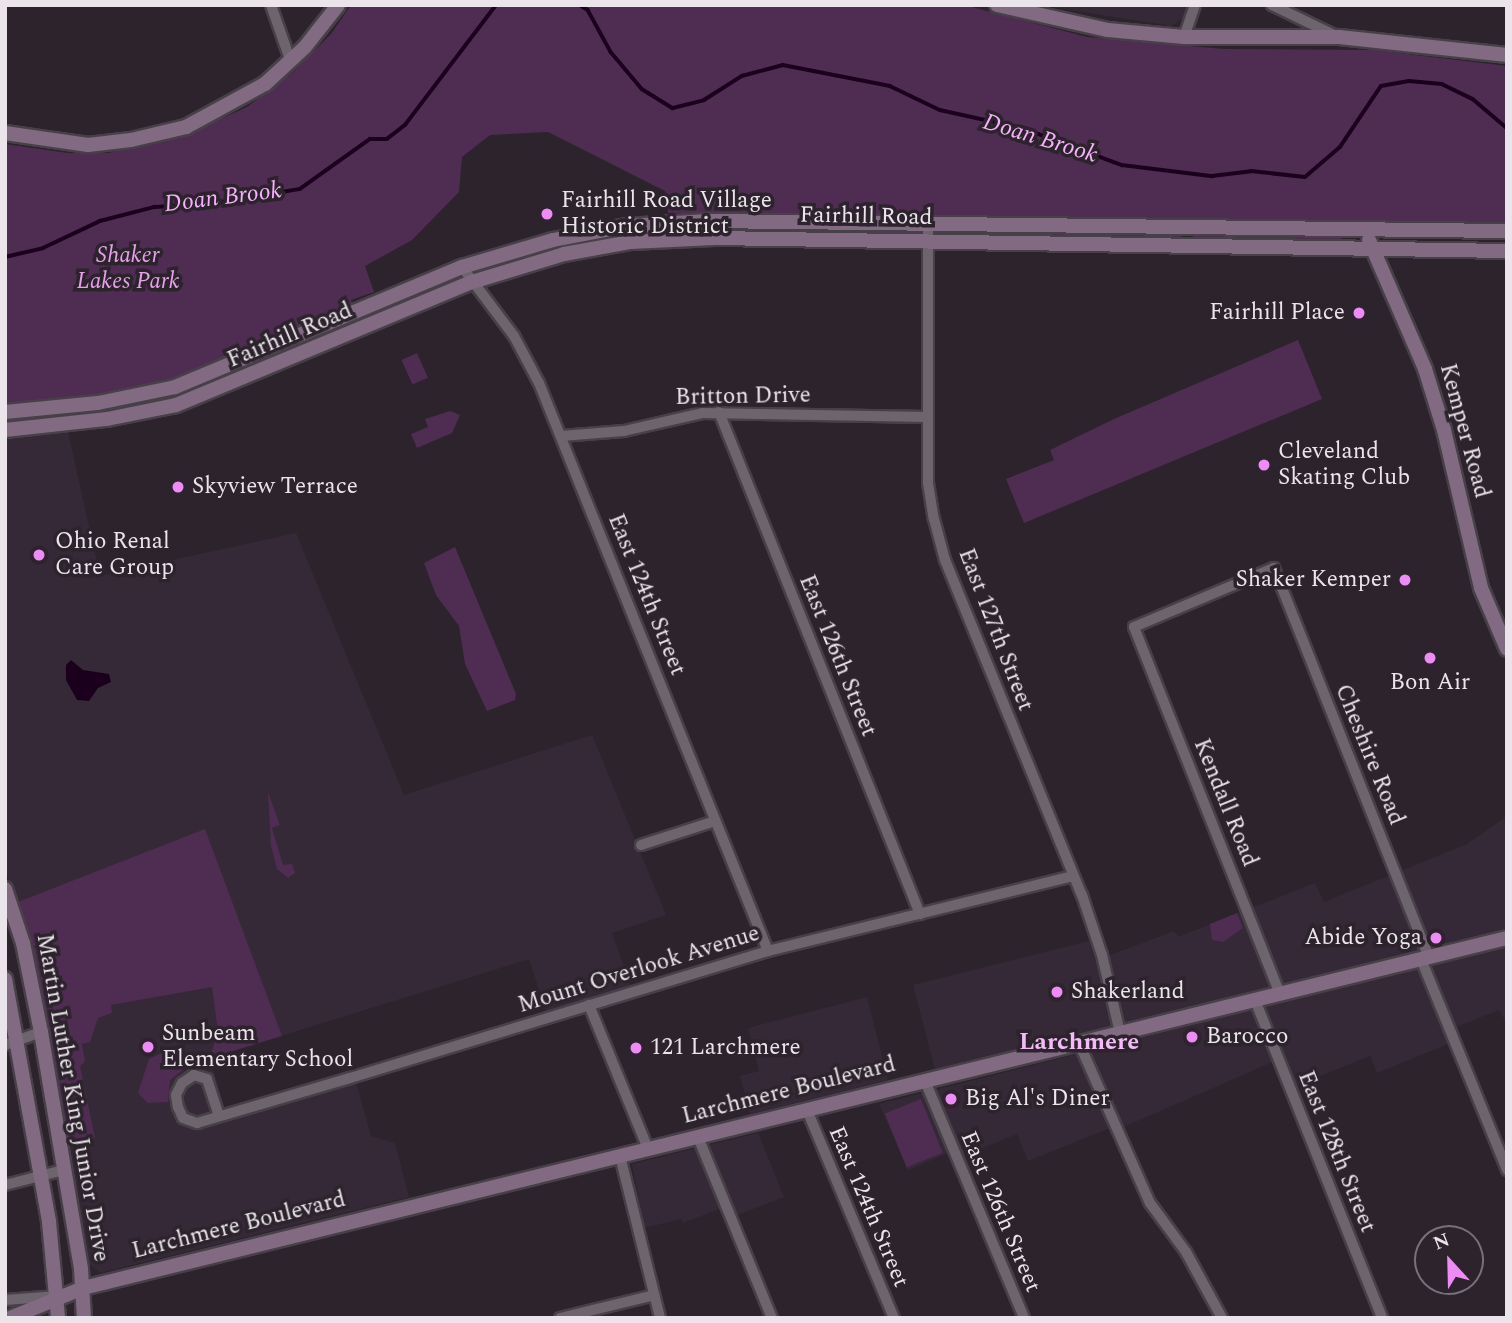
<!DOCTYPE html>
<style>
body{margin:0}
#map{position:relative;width:1512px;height:1323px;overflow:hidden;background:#2c232c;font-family:Spectral,serif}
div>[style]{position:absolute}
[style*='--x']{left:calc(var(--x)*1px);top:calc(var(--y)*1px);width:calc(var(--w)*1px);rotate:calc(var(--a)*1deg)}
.built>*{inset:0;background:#362937}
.green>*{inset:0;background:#4f2c52;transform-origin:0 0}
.water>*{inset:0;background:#1b001e}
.stream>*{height:3.5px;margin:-1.75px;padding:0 1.75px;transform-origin:1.75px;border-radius:1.75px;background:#1b001e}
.roads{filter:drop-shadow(2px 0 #484048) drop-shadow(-2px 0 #484048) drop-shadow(0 2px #484048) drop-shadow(0 -2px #484048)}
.street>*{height:10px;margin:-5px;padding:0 5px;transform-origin:5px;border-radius:5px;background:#6e646e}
.secondary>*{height:14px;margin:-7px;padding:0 7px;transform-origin:7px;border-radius:7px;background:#816a82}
.dots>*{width:19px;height:19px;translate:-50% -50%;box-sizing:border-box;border:4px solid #2c232c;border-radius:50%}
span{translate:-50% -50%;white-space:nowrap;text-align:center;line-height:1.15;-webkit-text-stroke:7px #2c232c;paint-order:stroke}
.poi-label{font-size:23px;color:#ebe5eb}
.left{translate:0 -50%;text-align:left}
.right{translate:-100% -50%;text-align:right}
.street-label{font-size:23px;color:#ebe5eb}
.park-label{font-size:23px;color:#e7a1eb;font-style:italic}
.water-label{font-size:24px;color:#f8b1fc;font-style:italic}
.neighbourhood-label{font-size:24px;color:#f4bcf7;font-weight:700}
.frame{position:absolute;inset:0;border:7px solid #ebe5eb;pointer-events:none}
.north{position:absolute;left:1414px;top:1225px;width:70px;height:70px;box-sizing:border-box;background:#2c232c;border:2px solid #787178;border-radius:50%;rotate:338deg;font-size:19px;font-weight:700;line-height:28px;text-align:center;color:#ebe5eb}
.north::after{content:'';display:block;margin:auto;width:24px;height:32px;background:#ef8bf7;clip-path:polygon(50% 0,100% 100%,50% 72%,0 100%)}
</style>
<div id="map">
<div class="built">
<i style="clip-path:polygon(1039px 5px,1188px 5px,1185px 17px,1171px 26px)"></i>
<i style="clip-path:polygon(68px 432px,100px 576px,296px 533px,404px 795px,592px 735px,666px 915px,612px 933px,631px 986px,546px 1011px,529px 959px,210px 1058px,228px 1120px,356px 1082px,371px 1136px,395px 1143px,409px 1197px,100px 1273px,87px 1262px,39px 985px,5px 867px,5px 438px)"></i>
<i style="clip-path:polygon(1507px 816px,1507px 928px,935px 1069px,913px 985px,1089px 941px,1095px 961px,1174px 931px,1178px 937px,1315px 883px,1324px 902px,1467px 844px)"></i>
<i style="clip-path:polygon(1507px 946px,1507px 1024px,1499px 1010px,1444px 1032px,1448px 1044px,1377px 1073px,1370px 1056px,1295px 1086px,1284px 1057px,1119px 1129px,1117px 1125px,1028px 1161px,1017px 1134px,963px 1156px,960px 1148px,908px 1170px,879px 1104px)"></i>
<i style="clip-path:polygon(867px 997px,888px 1080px,750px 1114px,740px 1076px,759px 1071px,748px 1028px)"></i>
<i style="clip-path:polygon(758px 1133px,784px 1197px,737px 1215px,732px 1204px,683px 1223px,681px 1219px,644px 1228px,632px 1164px)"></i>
</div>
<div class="green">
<i style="clip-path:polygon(351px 5px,964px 5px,1087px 37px,1224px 49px,1374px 50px,1507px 66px,1507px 225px,668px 213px,665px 191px,548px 132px,490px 135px,462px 157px,459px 192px,412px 240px,365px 266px,374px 292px,351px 300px,353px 306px,176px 378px,110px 393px,5px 404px,5px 144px,68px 153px,108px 153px,190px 133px,247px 107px,291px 74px,331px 34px)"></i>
<i style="clip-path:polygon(713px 227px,913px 230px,913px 234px,667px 233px,591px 243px,590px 238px)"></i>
<i style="clip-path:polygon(944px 230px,1181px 234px,1181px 239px,944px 236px)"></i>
<i style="left:1193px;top:234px;width:149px;height:6px;rotate:1deg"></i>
<i style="clip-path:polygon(1298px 340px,1322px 399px,1024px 523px,1006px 479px,1054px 460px,1050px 450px,1114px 419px)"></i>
<i style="left:417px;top:353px;width:27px;height:17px;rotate:66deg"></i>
<i style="clip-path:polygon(450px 411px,460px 415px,452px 433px,417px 448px,411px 434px,428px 427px,425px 419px)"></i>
<i style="clip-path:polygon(455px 547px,516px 694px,515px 700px,487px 711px,465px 664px,459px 626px,436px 595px,424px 563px)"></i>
<i style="clip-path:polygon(268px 792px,280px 825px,272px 828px,283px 865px,292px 864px,295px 873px,288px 878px,277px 869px,271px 846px)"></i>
<i style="clip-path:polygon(205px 829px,282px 1036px,210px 1058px,218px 1031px,212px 987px,111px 1005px,112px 1013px,98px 1018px,90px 1042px,82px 1044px,85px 1061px,80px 1066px,95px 1138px,68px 1144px,39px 985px,18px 902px)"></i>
<i style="clip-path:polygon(1237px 913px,1243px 928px,1223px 942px,1212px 940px,1210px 924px)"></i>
<i style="clip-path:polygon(166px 1051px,191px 1056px,194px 1061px,170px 1080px,168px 1102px,148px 1103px,138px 1093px,149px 1059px)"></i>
<i style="left:921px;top:1099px;width:58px;height:39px;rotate:68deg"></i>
</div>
<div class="water">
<i style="clip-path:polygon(71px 660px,83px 670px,109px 674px,111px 682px,98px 688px,89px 701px,77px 700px,66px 680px,66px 665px)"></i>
</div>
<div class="stream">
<i style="--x:580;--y:5;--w:9;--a:32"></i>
<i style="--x:588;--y:10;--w:48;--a:61.3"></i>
<i style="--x:611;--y:52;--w:48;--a:50"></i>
<i style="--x:642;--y:89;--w:36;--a:32"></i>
<i style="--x:673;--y:108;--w:32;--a:-14"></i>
<i style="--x:704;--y:100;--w:45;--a:-32.3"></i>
<i style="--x:742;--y:76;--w:42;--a:-15"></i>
<i style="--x:783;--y:65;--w:109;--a:11.1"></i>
<i style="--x:890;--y:86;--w:55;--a:25.6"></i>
<i style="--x:940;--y:110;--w:84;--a:12.4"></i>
<i style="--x:1022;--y:128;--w:107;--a:20.3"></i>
<i style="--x:1122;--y:165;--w:91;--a:7"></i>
<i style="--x:1212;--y:176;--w:39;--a:-7"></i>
<i style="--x:1251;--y:171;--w:54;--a:6.3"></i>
<i style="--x:1305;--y:177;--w:46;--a:-40.6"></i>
<i style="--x:1340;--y:147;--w:73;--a:-56.1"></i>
<i style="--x:1381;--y:86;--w:28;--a:-10"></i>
<i style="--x:1409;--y:81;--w:33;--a:5"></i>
<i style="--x:1442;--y:84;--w:34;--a:26"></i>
<i style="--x:1473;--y:99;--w:45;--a:40.5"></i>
<i style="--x:5;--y:257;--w:39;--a:-13"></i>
<i style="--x:43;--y:248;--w:63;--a:-25.3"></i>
<i style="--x:100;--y:221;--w:56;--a:-14.5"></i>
<i style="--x:154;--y:207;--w:56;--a:-3.1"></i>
<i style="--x:210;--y:204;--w:91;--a:-9.5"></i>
<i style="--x:300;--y:189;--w:86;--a:-35.5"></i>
<i style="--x:370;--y:139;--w:17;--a:0"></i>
<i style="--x:387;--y:139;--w:23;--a:-38"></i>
<i style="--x:405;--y:125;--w:151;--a:-52.8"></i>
</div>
<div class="roads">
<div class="street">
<i style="--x:271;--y:5;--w:60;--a:70.7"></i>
<i style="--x:1272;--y:5;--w:69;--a:25.8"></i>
<i style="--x:1184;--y:37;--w:34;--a:-71"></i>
<i style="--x:928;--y:223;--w:260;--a:90"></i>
<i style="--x:928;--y:483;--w:36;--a:81"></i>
<i style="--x:934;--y:519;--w:42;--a:75"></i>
<i style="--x:945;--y:560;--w:362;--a:67.8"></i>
<i style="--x:1082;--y:895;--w:63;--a:71.6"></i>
<i style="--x:1102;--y:955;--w:80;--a:77"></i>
<i style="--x:462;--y:267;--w:86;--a:53"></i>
<i style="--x:514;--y:336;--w:53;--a:62"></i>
<i style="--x:539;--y:383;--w:612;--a:68.04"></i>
<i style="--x:719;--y:412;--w:541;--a:68.18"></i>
<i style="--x:561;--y:436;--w:63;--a:-4.5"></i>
<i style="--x:624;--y:431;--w:80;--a:-13"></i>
<i style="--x:702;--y:413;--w:226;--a:1"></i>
<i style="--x:641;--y:845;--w:78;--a:-18"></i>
<i style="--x:1421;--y:959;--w:228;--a:67.8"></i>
<i style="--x:1280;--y:994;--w:395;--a:-111.7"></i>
<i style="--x:1134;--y:627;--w:152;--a:-22.9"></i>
<i style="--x:1274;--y:568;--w:419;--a:68.3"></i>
<i style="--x:1255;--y:1000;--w:342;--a:68.2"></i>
<i style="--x:589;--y:1005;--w:156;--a:67.7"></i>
<i style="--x:1079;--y:1043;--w:175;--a:66.1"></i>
<i style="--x:1150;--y:1203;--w:61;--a:53.7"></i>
<i style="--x:1186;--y:1252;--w:75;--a:61.4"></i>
<i style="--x:5;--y:1045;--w:38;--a:-20"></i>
<i style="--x:925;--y:1081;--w:257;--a:67.3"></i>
<i style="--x:807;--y:1110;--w:225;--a:67.3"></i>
<i style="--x:219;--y:1116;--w:39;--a:-108"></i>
<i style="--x:207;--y:1079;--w:14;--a:-163"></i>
<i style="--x:194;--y:1075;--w:14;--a:146"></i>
<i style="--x:182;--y:1083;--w:13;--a:117"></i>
<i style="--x:176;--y:1095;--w:12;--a:81"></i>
<i style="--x:178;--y:1107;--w:12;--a:66"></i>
<i style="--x:183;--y:1118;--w:15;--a:20"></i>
<i style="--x:197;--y:1123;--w:159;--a:-16.4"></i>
<i style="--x:350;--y:1078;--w:437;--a:-16.9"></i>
<i style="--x:768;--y:951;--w:314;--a:-13.8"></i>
<i style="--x:698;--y:1137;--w:196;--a:67.8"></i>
<i style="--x:620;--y:1156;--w:167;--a:76.1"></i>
<i style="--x:5;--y:1185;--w:61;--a:-14.3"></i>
<i style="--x:5;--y:1300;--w:53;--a:-4.3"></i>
<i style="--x:560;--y:1318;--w:97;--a:-13.7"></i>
</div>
<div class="secondary">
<i style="--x:997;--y:5;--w:114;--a:12.7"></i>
<i style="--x:1108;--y:30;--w:76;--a:5.3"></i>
<i style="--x:1184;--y:37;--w:155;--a:0"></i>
<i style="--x:1339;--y:37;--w:169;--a:6.1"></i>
<i style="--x:5;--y:133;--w:84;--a:8.2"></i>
<i style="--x:88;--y:145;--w:43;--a:-6.6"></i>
<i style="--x:131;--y:140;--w:57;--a:-13.3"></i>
<i style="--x:186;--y:127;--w:90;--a:-28.6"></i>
<i style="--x:265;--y:84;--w:54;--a:-42.8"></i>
<i style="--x:305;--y:47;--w:53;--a:-51.8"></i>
<i style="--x:1369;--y:240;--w:141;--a:66.5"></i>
<i style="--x:1425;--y:369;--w:64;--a:72.7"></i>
<i style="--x:1444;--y:430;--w:162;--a:76.8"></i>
<i style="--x:1481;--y:588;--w:66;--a:66.9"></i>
<i style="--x:5;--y:412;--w:93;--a:-5.5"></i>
<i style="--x:98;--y:403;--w:79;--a:-11.7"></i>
<i style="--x:175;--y:387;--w:311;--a:-22.7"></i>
<i style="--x:462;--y:267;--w:95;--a:-16.5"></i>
<i style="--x:553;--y:240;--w:74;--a:-10.9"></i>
<i style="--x:626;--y:226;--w:82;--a:-3.5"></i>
<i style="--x:708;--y:221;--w:799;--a:0.72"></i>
<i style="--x:5;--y:430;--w:103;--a:-6.2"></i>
<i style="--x:107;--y:419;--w:70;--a:-11.5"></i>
<i style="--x:176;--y:405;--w:321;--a:-22.6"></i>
<i style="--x:472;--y:282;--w:96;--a:-16.9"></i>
<i style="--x:564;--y:254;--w:68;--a:-10.2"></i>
<i style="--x:631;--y:242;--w:83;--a:-2.8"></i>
<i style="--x:714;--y:238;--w:793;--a:0.94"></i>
<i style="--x:5;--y:889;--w:57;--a:71.6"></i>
<i style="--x:23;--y:943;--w:91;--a:78.6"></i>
<i style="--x:41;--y:1032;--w:240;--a:80.4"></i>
<i style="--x:81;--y:1269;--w:49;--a:86.5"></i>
<i style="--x:5;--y:979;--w:247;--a:79.7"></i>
<i style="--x:49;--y:1222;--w:96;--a:84.6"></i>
<i style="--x:10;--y:1318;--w:79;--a:-22.3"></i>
<i style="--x:83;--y:1288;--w:1466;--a:-13.81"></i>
</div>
</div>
<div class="dots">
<i style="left:547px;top:214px;background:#ef8bf7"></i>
<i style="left:1359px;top:313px;background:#ef8bf7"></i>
<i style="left:1264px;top:465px;background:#ef8bf7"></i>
<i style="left:178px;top:487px;background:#ef8bf7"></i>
<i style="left:39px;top:555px;background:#ef8bf7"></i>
<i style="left:1405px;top:580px;background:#ef8bf7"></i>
<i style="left:1430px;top:658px;background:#ef8bf7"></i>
<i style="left:1436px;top:938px;background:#ef8bf7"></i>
<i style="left:1057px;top:992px;background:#ef8bf7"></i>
<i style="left:1192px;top:1037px;background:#ef8bf7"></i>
<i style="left:148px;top:1047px;background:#ef8bf7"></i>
<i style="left:636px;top:1048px;background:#ef8bf7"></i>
<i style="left:951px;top:1099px;background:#ef8bf7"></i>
</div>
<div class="poi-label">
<span class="left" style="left:561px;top:214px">Fairhill Road Village<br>Historic District</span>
<span class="right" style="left:1345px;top:313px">Fairhill Place</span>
<span class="left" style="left:1278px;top:465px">Cleveland<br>Skating Club</span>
<span class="left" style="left:192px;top:487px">Skyview Terrace</span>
<span class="left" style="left:55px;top:555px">Ohio Renal<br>Care Group</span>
<span class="right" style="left:1391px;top:580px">Shaker Kemper</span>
<span style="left:1430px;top:683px">Bon Air</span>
<span class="right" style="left:1422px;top:938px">Abide Yoga</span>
<span class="left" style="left:1071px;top:992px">Shakerland</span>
<span class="left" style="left:162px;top:1047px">Sunbeam<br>Elementary School</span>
<span class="left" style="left:1206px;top:1037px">Barocco</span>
<span class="left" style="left:650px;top:1048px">121 Larchmere</span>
<span class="left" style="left:965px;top:1099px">Big Al's Diner</span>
</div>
<div class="street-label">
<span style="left:866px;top:217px;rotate:1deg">Fairhill Road</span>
<span style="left:290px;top:336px;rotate:-23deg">Fairhill Road</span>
<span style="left:743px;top:397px;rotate:-1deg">Britton Drive</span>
<span style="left:1464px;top:431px;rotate:75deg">Kemper Road</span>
<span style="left:646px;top:595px;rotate:68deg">East 124th Street</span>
<span style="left:995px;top:630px;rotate:69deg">East 127th Street</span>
<span style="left:837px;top:656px;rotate:68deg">East 126th Street</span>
<span style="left:1369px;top:755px;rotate:68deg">Cheshire Road</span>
<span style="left:1225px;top:803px;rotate:68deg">Kendall Road</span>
<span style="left:639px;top:970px;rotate:-17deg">Mount Overlook Avenue</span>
<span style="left:789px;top:1091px;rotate:-14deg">Larchmere Boulevard</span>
<span style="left:72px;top:1098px;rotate:80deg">Martin Luther King Junior Drive</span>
<span style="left:1336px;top:1152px;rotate:68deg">East 128th Street</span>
<span style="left:868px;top:1207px;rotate:67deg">East 124th Street</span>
<span style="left:1000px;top:1212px;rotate:67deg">East 126th Street</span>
<span style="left:239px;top:1226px;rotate:-14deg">Larchmere Boulevard</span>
</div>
<div class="park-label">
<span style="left:128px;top:269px">Shaker<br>Lakes Park</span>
</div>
<div class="water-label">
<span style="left:1040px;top:139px;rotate:17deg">Doan Brook</span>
<span style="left:223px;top:198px;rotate:-7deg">Doan Brook</span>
</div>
<div class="neighbourhood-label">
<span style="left:1079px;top:1043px">Larchmere</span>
</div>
<div class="frame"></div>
<div class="north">N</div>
</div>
